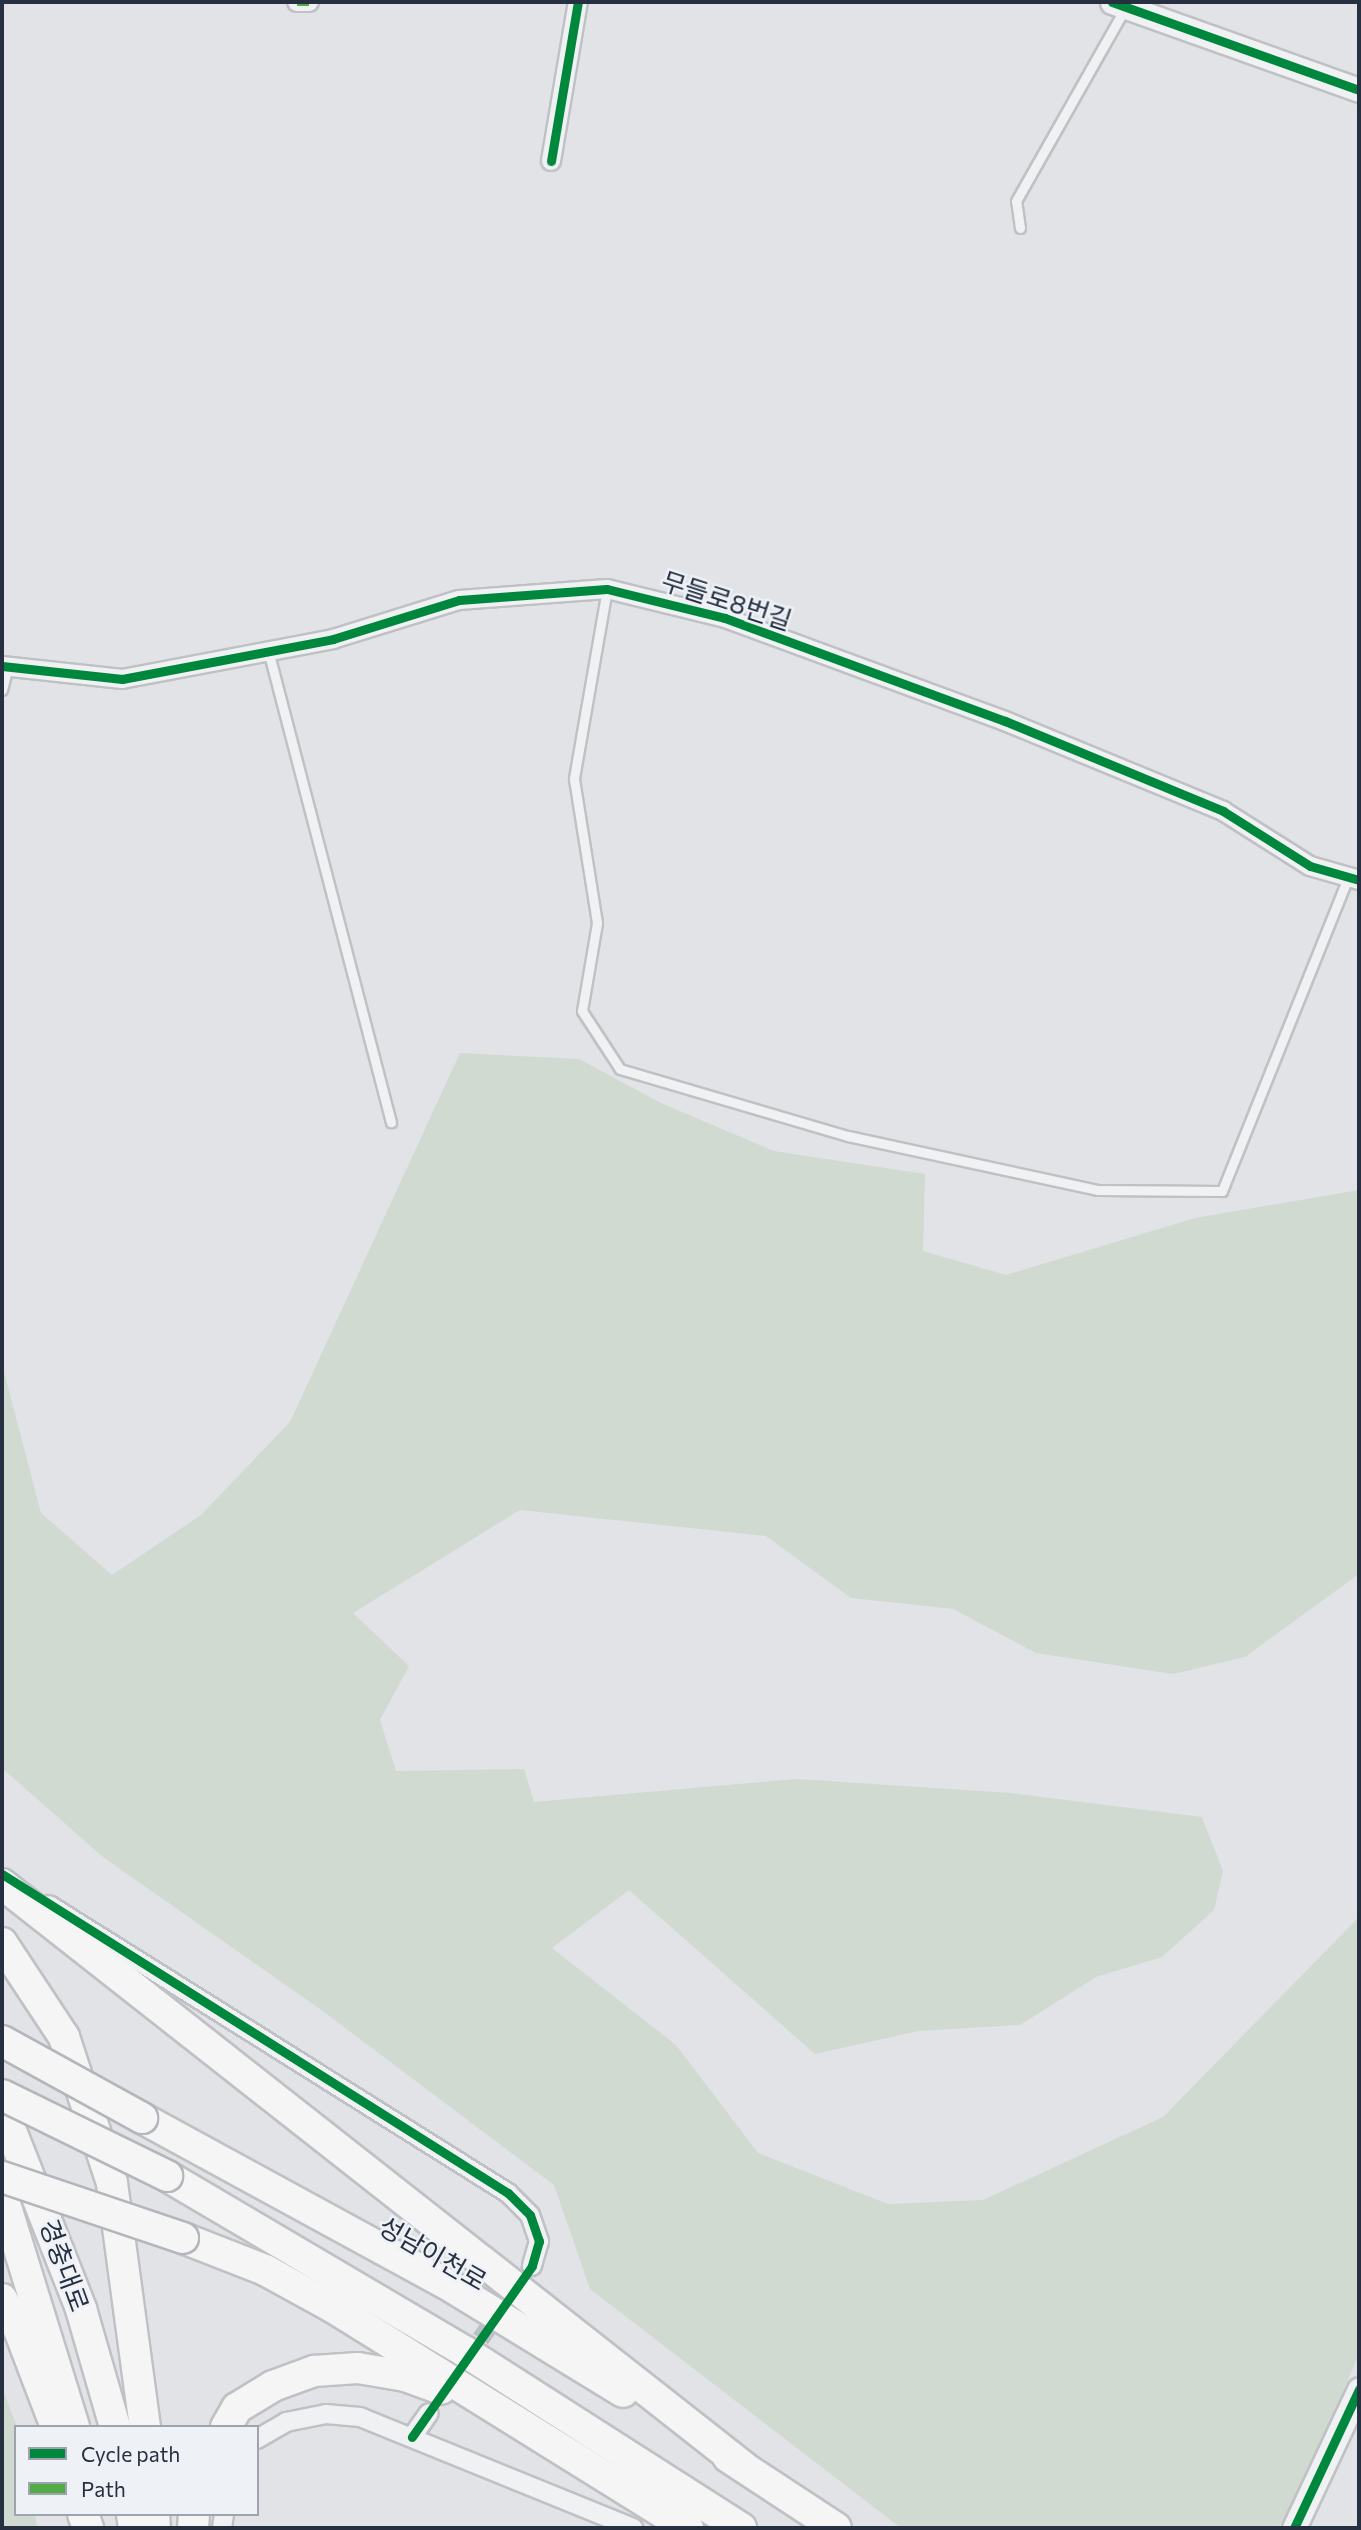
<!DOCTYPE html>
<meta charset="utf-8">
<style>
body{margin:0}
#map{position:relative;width:1361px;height:2530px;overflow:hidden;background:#e1e3e6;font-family:Commissioner,"Noto Sans KR",sans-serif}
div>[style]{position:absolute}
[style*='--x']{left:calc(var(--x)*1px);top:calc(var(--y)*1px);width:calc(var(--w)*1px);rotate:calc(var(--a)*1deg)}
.green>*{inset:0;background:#d1dad1}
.minor-tunnel>*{height:18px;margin-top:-9px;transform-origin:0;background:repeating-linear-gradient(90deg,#bcbfc5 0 18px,transparent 0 27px)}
.roads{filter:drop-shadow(2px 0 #bfc1c4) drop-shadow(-2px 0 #bfc1c4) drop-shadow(0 2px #bfc1c4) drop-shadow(0 -2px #bfc1c4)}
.service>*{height:9px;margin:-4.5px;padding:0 4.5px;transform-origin:4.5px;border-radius:4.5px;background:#f0f1f3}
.minor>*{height:18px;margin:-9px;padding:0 9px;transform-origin:9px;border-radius:9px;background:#f0f1f3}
.tertiary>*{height:23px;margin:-11.5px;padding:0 11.5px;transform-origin:11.5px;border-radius:11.5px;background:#f0f1f3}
.primary>*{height:30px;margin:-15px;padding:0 15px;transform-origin:15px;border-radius:15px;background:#f5f5f6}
.trunk>*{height:30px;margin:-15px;padding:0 15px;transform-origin:15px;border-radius:15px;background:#f5f5f6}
.bridges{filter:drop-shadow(2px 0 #b3b6bb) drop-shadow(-2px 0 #b3b6bb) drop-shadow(0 2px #b3b6bb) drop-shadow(0 -2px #b3b6bb)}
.trunk-bridge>*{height:30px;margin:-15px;padding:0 15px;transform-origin:15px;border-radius:15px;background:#f5f5f6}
.quiet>*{height:7px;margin-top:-3.5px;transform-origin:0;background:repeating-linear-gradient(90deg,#53ab46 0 14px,transparent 0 21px)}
.cycleway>*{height:9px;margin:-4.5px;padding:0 4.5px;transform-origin:4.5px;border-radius:4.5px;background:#00873e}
span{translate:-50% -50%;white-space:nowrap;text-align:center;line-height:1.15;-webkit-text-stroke:5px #eef1f6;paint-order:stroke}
.street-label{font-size:26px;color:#263041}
.frame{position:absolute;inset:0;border:4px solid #263041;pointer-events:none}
.legend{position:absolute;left:14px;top:2425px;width:245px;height:91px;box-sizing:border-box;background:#eef1f6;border:2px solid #9ea4ae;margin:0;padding:9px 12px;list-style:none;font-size:21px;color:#263041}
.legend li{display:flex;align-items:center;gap:14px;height:35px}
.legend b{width:35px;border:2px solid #9ea4ae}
</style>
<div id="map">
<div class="green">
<i style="clip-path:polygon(460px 1053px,579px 1059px,661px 1103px,774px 1151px,925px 1174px,923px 1251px,1006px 1275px,1195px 1218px,1359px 1190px,1359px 1574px,1245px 1657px,1173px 1674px,1036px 1653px,953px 1609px,851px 1598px,766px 1536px,520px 1510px,353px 1613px,409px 1666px,380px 1720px,396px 1771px,524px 1769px,534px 1802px,796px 1779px,1011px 1793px,1202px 1817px,1223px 1871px,1214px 1910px,1162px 1957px,1096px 1977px,1020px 2025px,918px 2031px,815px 2054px,629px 1890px,552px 1948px,676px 2045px,758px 2153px,888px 2204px,983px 2200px,1163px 2117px,1359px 1917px,1359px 2354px,1295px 2503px,1278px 2528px,901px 2528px,590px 2289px,554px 2185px,320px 2009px,103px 1857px,2px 1768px,2px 1364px,41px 1513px,112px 1575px,201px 1515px,290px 1422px)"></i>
<i style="clip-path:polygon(2px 2387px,17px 2427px,16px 2514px,35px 2514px,37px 2528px,2px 2528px)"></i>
</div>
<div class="minor-tunnel">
<i style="--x:465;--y:2361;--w:116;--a:-54.8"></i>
</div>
<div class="roads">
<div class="service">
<i style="--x:1020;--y:228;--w:27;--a:-98"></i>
<i style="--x:1016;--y:201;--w:222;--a:-60.5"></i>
<i style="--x:607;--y:589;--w:193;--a:99.9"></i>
<i style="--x:574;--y:779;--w:146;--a:80.9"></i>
<i style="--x:597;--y:923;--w:89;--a:99.7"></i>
<i style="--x:582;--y:1011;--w:69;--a:56.8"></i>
<i style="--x:620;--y:1069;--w:238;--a:16.4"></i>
<i style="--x:848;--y:1136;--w:256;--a:12.2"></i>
<i style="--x:1098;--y:1190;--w:124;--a:0.5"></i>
<i style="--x:1222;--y:1191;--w:337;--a:-68.1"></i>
<i style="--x:269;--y:654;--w:484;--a:75.4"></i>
<i style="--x:2;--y:690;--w:25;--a:-76"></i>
</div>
<div class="minor">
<i style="--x:297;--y:2;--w:12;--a:0"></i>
<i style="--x:551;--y:161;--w:161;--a:-80.4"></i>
<i style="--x:2;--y:666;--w:121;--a:6.2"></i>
<i style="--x:122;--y:679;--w:215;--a:-10.7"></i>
<i style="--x:333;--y:639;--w:132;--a:-17.2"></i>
<i style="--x:459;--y:600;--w:148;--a:-4.3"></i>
<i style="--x:607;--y:589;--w:122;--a:13.8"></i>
<i style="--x:725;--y:618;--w:298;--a:20.2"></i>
<i style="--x:1005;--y:721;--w:236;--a:22.4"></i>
<i style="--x:1223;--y:811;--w:103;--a:32.3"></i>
<i style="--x:1310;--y:866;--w:51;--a:15.9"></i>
<i style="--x:49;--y:1905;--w:542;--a:32.11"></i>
<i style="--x:508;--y:2193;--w:31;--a:45"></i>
<i style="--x:530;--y:2215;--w:28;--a:71"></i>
<i style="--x:539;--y:2241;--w:26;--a:106"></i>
<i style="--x:412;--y:2437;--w:29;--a:-55"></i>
<i style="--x:257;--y:2439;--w:34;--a:-30"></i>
<i style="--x:286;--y:2422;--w:41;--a:-11.3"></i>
<i style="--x:326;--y:2414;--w:34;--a:5"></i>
<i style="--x:360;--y:2417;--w:295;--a:22.1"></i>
<i style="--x:222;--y:2528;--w:14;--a:-82"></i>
</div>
<div class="tertiary">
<i style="--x:1112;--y:2;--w:262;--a:19.6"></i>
<i style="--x:1294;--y:2528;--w:153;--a:-64.9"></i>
</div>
<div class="primary">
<i style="--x:2;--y:2108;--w:216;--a:68.5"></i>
<i style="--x:81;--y:2309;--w:123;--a:73.9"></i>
<i style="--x:2;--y:2194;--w:244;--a:72.8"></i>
<i style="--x:132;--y:2514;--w:14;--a:82"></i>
</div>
<div class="trunk">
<i style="--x:2;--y:1884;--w:944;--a:38.16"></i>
<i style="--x:2;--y:1943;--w:113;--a:56.6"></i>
<i style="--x:64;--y:2037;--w:154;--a:71.8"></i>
<i style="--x:112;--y:2183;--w:246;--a:82.3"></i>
<i style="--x:142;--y:2118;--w:357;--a:28.6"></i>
<i style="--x:455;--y:2289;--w:197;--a:31.5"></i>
<i style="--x:167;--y:2176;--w:345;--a:30.5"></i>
<i style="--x:464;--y:2351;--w:329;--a:32.6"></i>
<i style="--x:183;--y:2238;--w:88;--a:21.3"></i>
<i style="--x:265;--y:2270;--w:79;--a:28.8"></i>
<i style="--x:334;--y:2308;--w:417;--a:31.9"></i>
<i style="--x:2;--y:2299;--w:35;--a:61"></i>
<i style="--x:19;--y:2330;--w:104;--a:69.1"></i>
<i style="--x:226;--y:2427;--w:22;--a:-60"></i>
<i style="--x:237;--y:2408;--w:42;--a:-31.4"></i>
<i style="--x:273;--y:2386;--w:44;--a:-20.1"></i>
<i style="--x:314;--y:2371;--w:44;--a:-3.9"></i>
<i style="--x:358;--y:2368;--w:48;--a:9.7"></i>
<i style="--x:405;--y:2376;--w:38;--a:20"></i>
<i style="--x:728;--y:2457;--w:129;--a:33.3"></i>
<i style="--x:83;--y:2514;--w:15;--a:70"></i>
<i style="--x:154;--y:2514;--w:14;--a:86"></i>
<i style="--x:193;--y:2528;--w:14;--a:-86"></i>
</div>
</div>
<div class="bridges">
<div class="trunk-bridge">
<i style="--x:2;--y:2041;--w:160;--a:28.8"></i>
<i style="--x:2;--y:2095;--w:184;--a:26.1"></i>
<i style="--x:2;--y:2177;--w:191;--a:18.6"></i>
</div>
</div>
<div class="quiet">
<i style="--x:297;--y:2;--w:12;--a:0"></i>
</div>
<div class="cycleway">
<i style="--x:1112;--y:2;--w:262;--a:19.6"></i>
<i style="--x:551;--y:161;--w:161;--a:-80.4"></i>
<i style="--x:2;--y:666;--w:121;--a:6.2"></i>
<i style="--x:122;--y:679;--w:215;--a:-10.7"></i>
<i style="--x:333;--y:639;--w:132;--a:-17.2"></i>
<i style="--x:459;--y:600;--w:148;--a:-4.3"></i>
<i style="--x:607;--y:589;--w:122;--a:13.8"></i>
<i style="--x:725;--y:618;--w:298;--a:20.2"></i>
<i style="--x:1005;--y:721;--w:236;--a:22.4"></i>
<i style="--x:1223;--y:811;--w:103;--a:32.3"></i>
<i style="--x:1310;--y:866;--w:51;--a:15.9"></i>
<i style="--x:2;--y:1874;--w:598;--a:32.23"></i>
<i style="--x:508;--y:2193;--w:31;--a:45"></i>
<i style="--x:530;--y:2215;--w:28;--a:71"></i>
<i style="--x:539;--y:2241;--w:26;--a:106"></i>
<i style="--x:532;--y:2266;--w:209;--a:125.1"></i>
<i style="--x:1294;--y:2528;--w:153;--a:-64.9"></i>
</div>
<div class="street-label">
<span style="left:727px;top:600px;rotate:18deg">무들로8번길</span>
<span style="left:433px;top:2253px;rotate:30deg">성남이천로</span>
<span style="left:65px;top:2265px;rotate:70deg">경충대로</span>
</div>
<div class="frame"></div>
<ul class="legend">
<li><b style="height:9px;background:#00873e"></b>Cycle path</li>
<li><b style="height:9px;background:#53ab46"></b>Path</li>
</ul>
</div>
